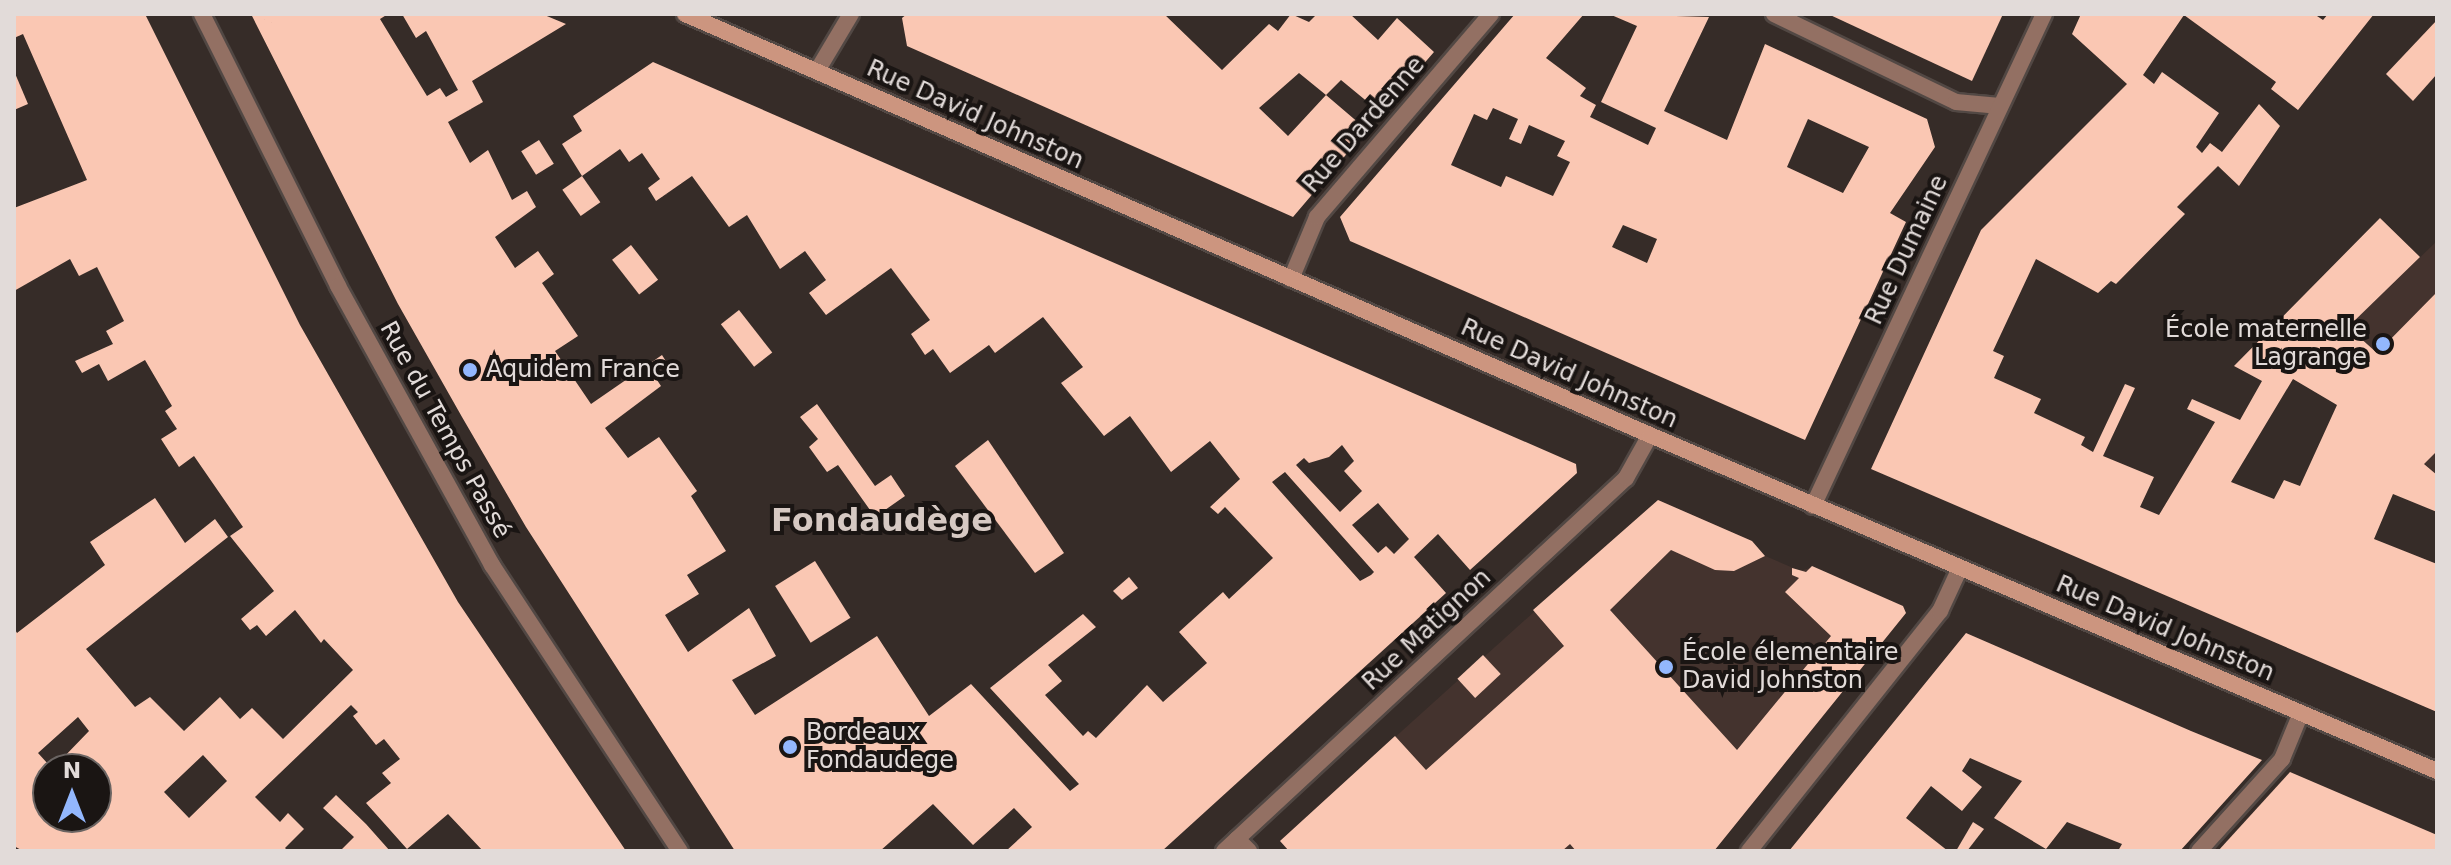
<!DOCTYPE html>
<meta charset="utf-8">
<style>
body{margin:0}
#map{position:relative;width:2451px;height:865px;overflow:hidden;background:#362c28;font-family:"DejaVu Sans",sans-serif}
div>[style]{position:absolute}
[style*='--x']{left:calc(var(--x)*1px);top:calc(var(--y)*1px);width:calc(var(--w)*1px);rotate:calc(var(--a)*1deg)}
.built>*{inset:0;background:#44332e}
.building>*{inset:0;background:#fac7b3;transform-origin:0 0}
.roads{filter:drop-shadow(2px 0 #524844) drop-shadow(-2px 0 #524844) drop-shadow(0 2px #524844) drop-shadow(0 -2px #524844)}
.service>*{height:16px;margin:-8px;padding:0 8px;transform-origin:8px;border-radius:8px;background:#937063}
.minor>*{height:16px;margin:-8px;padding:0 8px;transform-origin:8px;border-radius:8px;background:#937063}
.tertiary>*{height:16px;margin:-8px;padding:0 8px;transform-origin:8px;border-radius:8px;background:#937063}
.secondary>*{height:16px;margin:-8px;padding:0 8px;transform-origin:8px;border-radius:8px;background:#cc957f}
.dots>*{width:22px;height:22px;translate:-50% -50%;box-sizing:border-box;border:4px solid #1a1513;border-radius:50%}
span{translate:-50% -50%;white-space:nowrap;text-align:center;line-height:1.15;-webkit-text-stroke:8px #1a1513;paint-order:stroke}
.street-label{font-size:24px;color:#e2dbd9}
.poi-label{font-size:24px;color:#e2dbd9}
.right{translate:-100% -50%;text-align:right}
.left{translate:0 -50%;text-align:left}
.district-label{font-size:32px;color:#d6c9c3;font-weight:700}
.frame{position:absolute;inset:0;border:16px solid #e2dbd9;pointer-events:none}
.north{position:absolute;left:32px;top:753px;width:80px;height:80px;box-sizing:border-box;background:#1a1513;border:2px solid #6a6462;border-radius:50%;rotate:0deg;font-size:22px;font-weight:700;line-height:32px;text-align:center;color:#e2dbd9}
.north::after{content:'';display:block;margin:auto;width:28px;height:36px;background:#93b7fd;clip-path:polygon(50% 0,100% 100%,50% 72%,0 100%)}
</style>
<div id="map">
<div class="built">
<i style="clip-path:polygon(2437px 241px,2437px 475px,2312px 361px)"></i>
<i style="clip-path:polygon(1658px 500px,1752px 541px,1756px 552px,1800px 571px,1813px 567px,1906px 613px,1714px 851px,1289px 851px,1280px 841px)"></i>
</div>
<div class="building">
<i style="clip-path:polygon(evenodd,14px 14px,145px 14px,300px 325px,458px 602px,626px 851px,483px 851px,448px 814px,407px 849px,366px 803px,391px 783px,382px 773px,400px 759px,384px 739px,376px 745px,353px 716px,358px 712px,351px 705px,255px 797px,280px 822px,288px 813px,304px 829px,285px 848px,288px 851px,23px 851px,14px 846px,14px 628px,17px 633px,105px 565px,90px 542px,155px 498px,185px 543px,215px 519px,228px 537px,86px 649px,135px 707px,150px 697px,184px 731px,220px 697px,240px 719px,252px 708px,283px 739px,353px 670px,324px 639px,321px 643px,295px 610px,266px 636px,257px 625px,250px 630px,241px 619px,274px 591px,230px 536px,243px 527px,194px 456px,179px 467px,161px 439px,177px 429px,165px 411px,172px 406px,145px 360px,108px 381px,99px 364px,82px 373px,75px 361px,113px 344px,106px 331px,124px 321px,97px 267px,79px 276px,70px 259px,14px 291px,14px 208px,87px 180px,23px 34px,14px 38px,14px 14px,78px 717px,89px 731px,61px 760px,57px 756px,48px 764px,38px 753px,78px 717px,14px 14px,203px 755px,227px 781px,189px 818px,164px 792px,203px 755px,14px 14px,48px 769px,96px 769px,96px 817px,48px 817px,48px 769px)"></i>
<i style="clip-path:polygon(evenodd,251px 14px,388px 14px,380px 19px,427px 96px,440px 88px,446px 97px,458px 90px,426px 31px,416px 38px,402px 14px,542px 14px,566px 24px,472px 81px,483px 102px,448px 122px,470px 163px,488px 150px,512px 200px,527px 191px,536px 207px,495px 237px,515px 268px,538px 251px,554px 274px,542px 283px,578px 336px,555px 351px,591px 404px,662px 355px,667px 363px,653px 374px,661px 386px,605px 428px,628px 458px,659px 437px,697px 491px,691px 496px,726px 551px,687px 575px,699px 594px,665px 615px,688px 652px,749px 608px,776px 656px,732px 680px,755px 715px,877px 636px,929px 716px,971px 684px,1070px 791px,1079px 784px,990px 688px,1083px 614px,1096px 627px,1048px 665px,1062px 681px,1045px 695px,1083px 736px,1088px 731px,1096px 738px,1147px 685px,1163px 702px,1207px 663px,1179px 632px,1223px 592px,1229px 599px,1273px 558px,1225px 507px,1218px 514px,1210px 507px,1240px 479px,1210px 441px,1171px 472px,1130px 416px,1104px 436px,1061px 383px,1083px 367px,1043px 317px,995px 353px,989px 345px,950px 373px,933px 349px,925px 355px,911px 334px,930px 320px,891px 268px,826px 315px,809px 293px,826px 280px,805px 251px,780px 269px,747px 215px,729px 227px,692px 176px,656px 201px,648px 188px,660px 179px,642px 153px,629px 162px,620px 149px,582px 176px,562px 144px,582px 131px,573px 116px,653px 62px,1576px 464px,1577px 473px,1470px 570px,1438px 534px,1414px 557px,1446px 593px,1162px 851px,1006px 851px,1032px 827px,1014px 808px,973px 845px,933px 804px,880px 851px,735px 851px,526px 527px,462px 417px,398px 304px,251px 14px,1342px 445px,1354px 461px,1344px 471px,1362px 491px,1340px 512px,1296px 465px,1304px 458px,1309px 463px,1329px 457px,1342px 445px,251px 14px,1285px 472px,1374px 572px,1371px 575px,1360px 581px,1272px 482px,1285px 472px,251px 14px,1378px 503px,1409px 539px,1394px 554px,1386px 546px,1378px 553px,1352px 525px,1378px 503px)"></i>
<i style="clip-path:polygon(907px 14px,1164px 14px,1222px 70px,1269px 24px,1278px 31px,1291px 14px,1309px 22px,1317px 14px,1350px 14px,1378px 40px,1397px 18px,1434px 52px,1381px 113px,1341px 80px,1326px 95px,1299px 73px,1259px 108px,1288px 136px,1326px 95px,1367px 130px,1293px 217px,907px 46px,902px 18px)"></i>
<i style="clip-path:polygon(evenodd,1515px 14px,1584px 14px,1546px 58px,1586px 88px,1580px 96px,1596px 105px,1590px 117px,1648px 145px,1656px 128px,1601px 102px,1637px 26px,1609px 14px,1709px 17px,1664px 111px,1727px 140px,1765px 44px,1927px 119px,1935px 147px,1890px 213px,1906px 222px,1805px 440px,1350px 241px,1340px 217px,1515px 14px,1493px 108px,1518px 119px,1509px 139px,1521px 144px,1529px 125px,1565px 141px,1557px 156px,1570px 162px,1553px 196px,1506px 176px,1501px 187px,1451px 165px,1474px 114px,1487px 120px,1493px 108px,1515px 14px,1808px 119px,1869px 147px,1843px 193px,1787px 167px,1808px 119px,1515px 14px,1623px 225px,1657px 239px,1647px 263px,1612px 247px,1623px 225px)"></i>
<i style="clip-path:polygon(1828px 14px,2003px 14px,1972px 81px)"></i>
<i style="clip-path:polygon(evenodd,2081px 14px,2314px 14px,2323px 20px,2328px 14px,2374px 14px,2298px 110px,2271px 89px,2276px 82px,2184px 15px,2143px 75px,2154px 84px,2162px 72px,2219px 113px,2196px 147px,2202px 153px,2210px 143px,2222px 152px,2259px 104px,2280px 126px,2239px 186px,2218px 166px,2177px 207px,2185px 214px,2116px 284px,2111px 281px,2098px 293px,2036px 259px,1993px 351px,2004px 356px,1994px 378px,2041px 399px,2034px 413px,2085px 437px,2081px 445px,2093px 452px,2125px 384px,2135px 388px,2103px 456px,2154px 477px,2140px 507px,2159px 515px,2215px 422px,2187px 409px,2192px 399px,2240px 420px,2262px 381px,2234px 366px,2380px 218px,2420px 257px,2348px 327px,2377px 353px,2437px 292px,2437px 451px,2424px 464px,2437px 475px,2437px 512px,2393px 494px,2374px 539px,2437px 564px,2437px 712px,1871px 469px,1981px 230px,2127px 84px,2072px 34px,2081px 14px,2293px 379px,2337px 405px,2300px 486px,2284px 480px,2274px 499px,2231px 482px,2293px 379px)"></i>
<i style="clip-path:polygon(2437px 20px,2437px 74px,2413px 101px,2386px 74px)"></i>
<i style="clip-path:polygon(14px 71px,28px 104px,14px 110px)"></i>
<i style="left:539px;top:140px;width:28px;height:21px;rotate:58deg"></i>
<i style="left:582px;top:176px;width:32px;height:24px;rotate:55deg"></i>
<i style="left:631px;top:245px;width:44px;height:24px;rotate:52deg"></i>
<i style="left:739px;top:310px;width:54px;height:23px;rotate:52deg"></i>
<i style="clip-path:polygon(817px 404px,875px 486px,891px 475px,905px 496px,875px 517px,838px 465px,827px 472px,809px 447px,818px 439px,800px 417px)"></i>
<i style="clip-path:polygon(988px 440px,1064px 553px,1035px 573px,955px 466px)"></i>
<i style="clip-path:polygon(1658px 500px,1752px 541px,1765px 556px,1734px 571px,1715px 570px,1671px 550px,1610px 610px,1737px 750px,1831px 636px,1785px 592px,1799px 578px,1792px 575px,1792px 568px,1806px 572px,1812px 566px,1903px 606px,1906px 613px,1714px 851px,1576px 851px,1570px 844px,1562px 851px,1289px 851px,1280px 841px,1395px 736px,1426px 770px,1564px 646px,1533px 610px)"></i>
<i style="left:815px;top:561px;width:67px;height:47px;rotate:58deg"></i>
<i style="clip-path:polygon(1129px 577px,1138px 588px,1122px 600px,1113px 591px)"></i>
<i style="clip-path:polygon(1966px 633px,2191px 731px,2262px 760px,2180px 851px,2118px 851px,2122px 844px,2067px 822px,2046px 849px,1994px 818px,2022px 781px,1970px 758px,1962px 771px,1982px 787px,1962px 811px,1931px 786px,1906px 818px,1948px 851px,1789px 851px)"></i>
<i style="left:1483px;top:655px;width:26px;height:35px;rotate:47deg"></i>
<i style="clip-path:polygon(2290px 772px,2437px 835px,2437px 851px,2218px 851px)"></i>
<i style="clip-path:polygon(336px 795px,366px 824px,390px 851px,340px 851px,354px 837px,323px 808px)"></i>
<i style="clip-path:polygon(1973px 822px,1984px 829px,1967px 851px,1956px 851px)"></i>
</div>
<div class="roads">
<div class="service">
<i style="--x:2199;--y:851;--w:124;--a:-47.9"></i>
<i style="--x:2282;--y:759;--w:50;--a:-67.6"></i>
</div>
<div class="minor">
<i style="--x:1774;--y:14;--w:202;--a:25.8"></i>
<i style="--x:1956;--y:102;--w:44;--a:5.2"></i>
<i style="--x:817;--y:71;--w:66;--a:-59.2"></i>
<i style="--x:1291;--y:279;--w:67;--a:-67.2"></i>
<i style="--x:1317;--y:217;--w:267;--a:-49.4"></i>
<i style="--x:1813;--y:506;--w:544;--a:-64.85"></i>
<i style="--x:1237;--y:839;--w:17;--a:45"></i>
<i style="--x:1224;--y:851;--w:548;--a:-42.86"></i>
<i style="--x:1626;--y:478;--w:49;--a:-60.8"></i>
<i style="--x:1749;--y:851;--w:307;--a:-51.5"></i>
<i style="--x:1940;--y:611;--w:47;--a:-65.1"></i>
</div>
<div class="tertiary">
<i style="--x:202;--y:14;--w:304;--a:63.4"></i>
<i style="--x:338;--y:286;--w:319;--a:61.1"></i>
<i style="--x:492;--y:565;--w:342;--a:56.7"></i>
</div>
<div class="secondary">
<i style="--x:685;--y:14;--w:1053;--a:23.57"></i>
<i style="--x:1650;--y:435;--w:856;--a:23.12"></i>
</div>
</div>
<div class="dots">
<i style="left:2383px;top:344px;background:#93b7fd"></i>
<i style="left:470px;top:370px;background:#93b7fd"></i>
<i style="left:1666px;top:667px;background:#93b7fd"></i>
<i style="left:790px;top:747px;background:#93b7fd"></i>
</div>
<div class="street-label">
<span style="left:975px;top:115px;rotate:24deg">Rue David Johnston</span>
<span style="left:1364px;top:125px;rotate:-49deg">Rue Dardenne</span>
<span style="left:1907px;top:250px;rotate:-65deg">Rue Dumaine</span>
<span style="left:1569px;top:374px;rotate:24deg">Rue David Johnston</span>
<span style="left:445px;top:430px;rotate:61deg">Rue du Temps Passé</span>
<span style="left:2165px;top:629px;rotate:23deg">Rue David Johnston</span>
<span style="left:1427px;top:630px;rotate:-43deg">Rue Matignon</span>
</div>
<div class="poi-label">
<span class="right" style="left:2367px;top:344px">École maternelle<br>Lagrange</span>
<span class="left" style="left:486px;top:370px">Aquidem France</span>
<span class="left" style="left:1682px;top:667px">École élementaire<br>David Johnston</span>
<span class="left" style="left:806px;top:747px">Bordeaux<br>Fondaudege</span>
</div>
<div class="district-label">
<span style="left:882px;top:520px">Fondaudège</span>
</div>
<div class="frame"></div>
<div class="north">N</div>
</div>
